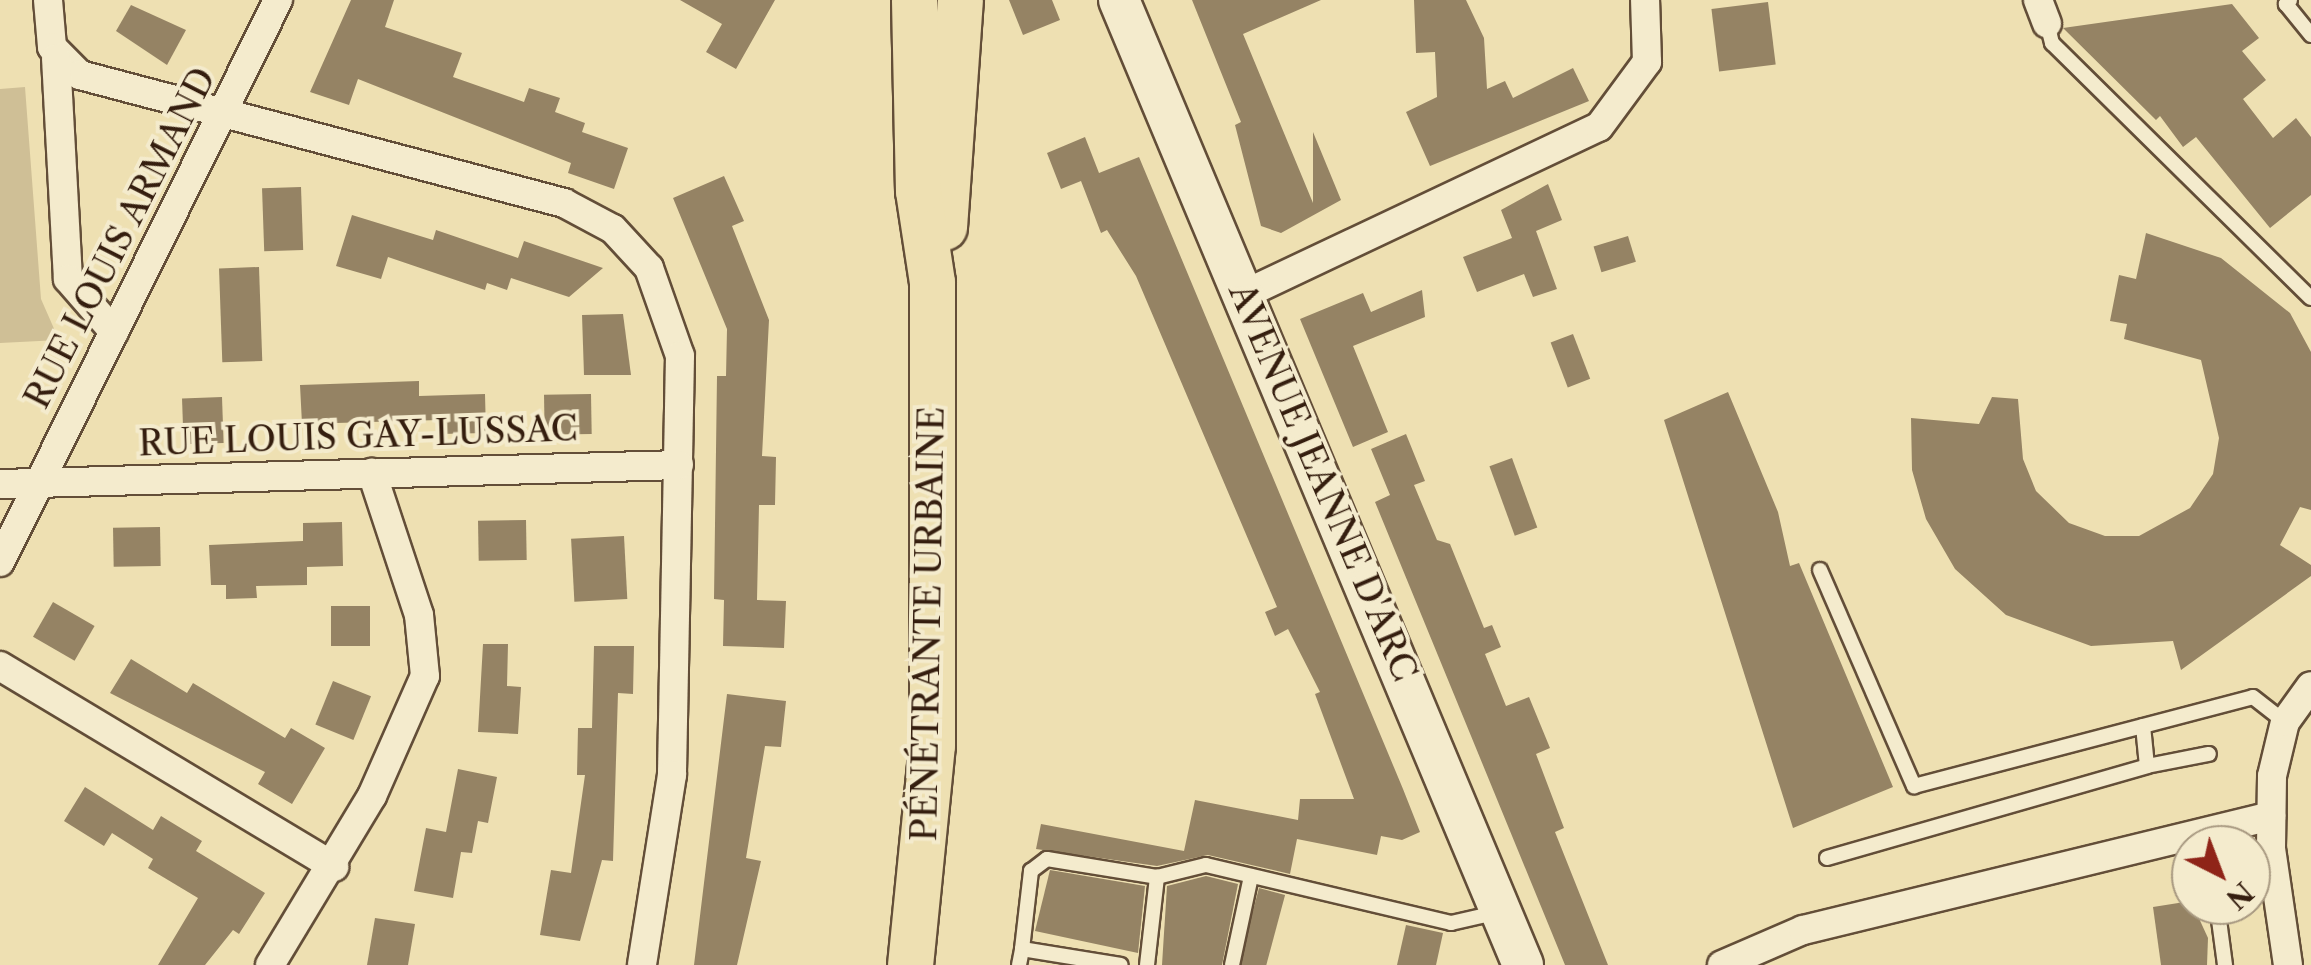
<!DOCTYPE html>
<meta charset="utf-8">
<style>
body{margin:0}
#map{position:relative;width:2311px;height:965px;overflow:hidden;background:#eee0b2;font-family:"Libre Caslon Text",serif}
div>[style]{position:absolute}
[style*='--x']{left:calc(var(--x)*1px);top:calc(var(--y)*1px);width:calc(var(--w)*1px);rotate:calc(var(--a)*1deg)}
.green>*{inset:0;background:#cfbf96}
.building>*{inset:0;background:#958364;transform-origin:0 0}
.roads{filter:drop-shadow(2px 0 #634e38) drop-shadow(-2px 0 #634e38) drop-shadow(0 2px #634e38) drop-shadow(0 -2px #634e38)}
.lane>*{height:14px;margin:-7px;padding:0 7px;transform-origin:7px;border-radius:7px;background:#f4ebcd}
.street>*{height:28px;margin:-14px;padding:0 14px;transform-origin:14px;border-radius:14px;background:#f4ebcd}
.secondary>*{height:40px;margin:-20px;padding:0 20px;transform-origin:20px;border-radius:20px;background:#f4ebcd}
.primary>*{height:45px;margin:-22.5px;padding:0 22.5px;transform-origin:22.5px;border-radius:22.5px;background:#eee0b2}
span{translate:-50% -50%;white-space:nowrap;text-align:center;line-height:1.15;-webkit-text-stroke:8px #f4ebcd;paint-order:stroke}
.street-label{font-size:35px;color:#351e0f}
.north{position:absolute;left:2171px;top:825px;width:100px;height:100px;box-sizing:border-box;background:#f4ebcd;border:2px solid #a89981;border-radius:50%;rotate:138deg;font-size:28px;font-weight:700;line-height:40px;text-align:center;color:#351e0f}
.north::after{content:'';display:block;margin:auto;width:35px;height:45px;background:#8f2418;clip-path:polygon(50% 0,100% 100%,50% 72%,0 100%)}
</style>
<div id="map">
<div class="green">
<i style="clip-path:polygon(25px 87px,41px 299px,59px 340px,0 343px,0 89px)"></i>
</div>
<div class="building">
<i style="clip-path:polygon(351px 0,394px 0,385px 27px,462px 53px,453px 77px,524px 102px,529px 88px,560px 98px,555px 112px,585px 123px,582px 132px,628px 148px,614px 189px,568px 173px,571px 163px,358px 79px,349px 105px,310px 92px)"></i>
<i style="clip-path:polygon(680px 0,775px 0,736px 69px,706px 52px,722px 24px)"></i>
<i style="clip-path:polygon(1009px 0,1052px 0,1060px 20px,1023px 35px)"></i>
<i style="clip-path:polygon(1192px 0,1321px 0,1243px 34px,1313px 203px,1313px 132px,1341px 200px,1281px 233px,1261px 226px,1235px 125px,1241px 122px)"></i>
<i style="clip-path:polygon(1414px 0,1466px 0,1484px 38px,1487px 89px,1505px 81px,1513px 98px,1573px 68px,1589px 101px,1430px 166px,1406px 112px,1437px 97px,1435px 52px,1416px 53px)"></i>
<i style="left:1768px;top:2px;width:63px;height:57px;rotate:83deg"></i>
<i style="clip-path:polygon(2232px 4px,2259px 38px,2242px 51px,2266px 80px,2243px 99px,2273px 138px,2296px 118px,2311px 137px,2311px 195px,2270px 228px,2196px 137px,2183px 147px,2160px 116px,2156px 120px,2063px 28px)"></i>
<i style="clip-path:polygon(131px 5px,186px 30px,167px 65px,116px 31px)"></i>
<i style="clip-path:polygon(1085px 137px,1099px 173px,1139px 157px,1403px 789px,1420px 832px,1402px 840px,1381px 836px,1377px 855px,1297px 839px,1290px 874px,1208px 855px,1157px 866px,1036px 849px,1041px 824px,1184px 851px,1195px 800px,1298px 820px,1300px 799px,1354px 799px,1315px 694px,1320px 692px,1288px 629px,1275px 636px,1265px 612px,1277px 607px,1136px 276px,1107px 230px,1101px 233px,1081px 181px,1061px 189px,1047px 153px)"></i>
<i style="clip-path:polygon(724px 176px,744px 221px,732px 226px,769px 320px,762px 456px,776px 457px,775px 505px,759px 505px,757px 600px,786px 601px,784px 648px,723px 646px,724px 600px,714px 599px,717px 376px,726px 376px,727px 329px,673px 198px)"></i>
<i style="clip-path:polygon(1548px 184px,1562px 220px,1536px 231px,1557px 289px,1533px 297px,1524px 274px,1477px 292px,1463px 257px,1512px 238px,1501px 210px)"></i>
<i style="left:301px;top:187px;width:63px;height:39px;rotate:88deg"></i>
<i style="clip-path:polygon(352px 215px,433px 240px,436px 230px,518px 258px,524px 241px,603px 268px,569px 297px,511px 278px,507px 290px,487px 283px,485px 290px,388px 257px,381px 279px,336px 266px)"></i>
<i style="clip-path:polygon(2146px 233px,2221px 258px,2290px 313px,2311px 352px,2311px 510px,2300px 507px,2280px 545px,2311px 565px,2311px 576px,2181px 670px,2173px 641px,2091px 646px,2006px 615px,1955px 569px,1926px 519px,1912px 470px,1911px 418px,1979px 424px,1992px 397px,2018px 399px,2023px 459px,2036px 491px,2069px 523px,2105px 536px,2139px 536px,2190px 508px,2213px 474px,2219px 438px,2201px 360px,2124px 339px,2127px 324px,2110px 321px,2119px 275px,2136px 279px)"></i>
<i style="left:1628px;top:236px;width:27px;height:36px;rotate:73deg"></i>
<i style="left:259px;top:267px;width:94px;height:40px;rotate:88deg"></i>
<i style="clip-path:polygon(1422px 290px,1425px 317px,1353px 346px,1388px 432px,1353px 447px,1300px 319px,1363px 293px,1371px 312px)"></i>
<i style="clip-path:polygon(623px 314px,631px 375px,584px 375px,582px 315px)"></i>
<i style="left:1573px;top:334px;width:48px;height:24px;rotate:69deg"></i>
<i style="clip-path:polygon(419px 381px,419px 396px,485px 394px,486px 433px,439px 434px,439px 420px,302px 424px,300px 385px)"></i>
<i style="clip-path:polygon(1728px 392px,1778px 512px,1790px 566px,1799px 563px,1893px 787px,1793px 828px,1664px 420px)"></i>
<i style="left:591px;top:394px;width:40px;height:47px;rotate:89deg"></i>
<i style="left:222px;top:397px;width:46px;height:40px;rotate:88deg"></i>
<i style="clip-path:polygon(1406px 434px,1425px 481px,1414px 485px,1437px 540px,1450px 544px,1484px 628px,1492px 625px,1501px 647px,1485px 654px,1506px 706px,1529px 697px,1550px 748px,1536px 754px,1564px 828px,1555px 832px,1608px 965px,1565px 965px,1375px 502px,1390px 495px,1371px 449px)"></i>
<i style="left:1512px;top:458px;width:74px;height:24px;rotate:70deg"></i>
<i style="left:526px;top:520px;width:40px;height:48px;rotate:89deg"></i>
<i style="clip-path:polygon(342px 522px,343px 566px,307px 567px,307px 585px,256px 586px,257px 598px,226px 599px,226px 585px,211px 585px,209px 545px,303px 541px,303px 523px)"></i>
<i style="left:160px;top:527px;width:39px;height:47px;rotate:89deg"></i>
<i style="left:624px;top:536px;width:63px;height:53px;rotate:87deg"></i>
<i style="left:53px;top:602px;width:48px;height:40px;rotate:30deg"></i>
<i style="left:331px;top:606px;width:39px;height:40px"></i>
<i style="clip-path:polygon(483px 644px,508px 644px,507px 686px,521px 687px,518px 734px,478px 732px)"></i>
<i style="clip-path:polygon(594px 646px,634px 646px,633px 694px,618px 693px,613px 861px,602px 860px,580px 941px,540px 935px,551px 870px,571px 873px,585px 775px,577px 775px,578px 728px,592px 728px)"></i>
<i style="clip-path:polygon(131px 659px,187px 693px,193px 683px,285px 738px,291px 728px,325px 748px,292px 804px,258px 784px,265px 772px,110px 693px)"></i>
<i style="left:333px;top:681px;width:41px;height:47px;rotate:22deg"></i>
<i style="clip-path:polygon(727px 694px,786px 701px,781px 747px,765px 746px,746px 858px,761px 861px,737px 965px,694px 965px)"></i>
<i style="clip-path:polygon(458px 769px,497px 777px,488px 823px,478px 821px,472px 853px,461px 852px,453px 898px,414px 891px,426px 828px,446px 832px)"></i>
<i style="clip-path:polygon(85px 787px,153px 830px,161px 816px,202px 841px,196px 851px,265px 893px,239px 934px,233px 930px,205px 965px,158px 965px,198px 898px,148px 868px,153px 859px,112px 833px,104px 846px,64px 821px)"></i>
<i style="clip-path:polygon(1050px 870px,1145px 886px,1138px 953px,1035px 931px)"></i>
<i style="clip-path:polygon(1206px 876px,1238px 884px,1222px 965px,1162px 965px,1167px 886px)"></i>
<i style="left:1259px;top:888px;width:27px;height:79px;rotate:15deg"></i>
<i style="clip-path:polygon(2191px 901px,2208px 938px,2207px 965px,2161px 965px,2153px 907px)"></i>
<i style="clip-path:polygon(375px 918px,415px 924px,408px 965px,367px 965px)"></i>
<i style="clip-path:polygon(1406px 925px,1443px 933px,1436px 965px,1397px 965px)"></i>
</div>
<div class="roads">
<div class="lane">
<i style="--x:2290;--y:0;--w:6;--a:135"></i>
<i style="--x:2286;--y:4;--w:40;--a:51"></i>
<i style="--x:2047;--y:23;--w:21;--a:76"></i>
<i style="--x:2052;--y:43;--w:363;--a:44.6"></i>
<i style="--x:1820;--y:570;--w:236;--a:66.5"></i>
<i style="--x:1914;--y:786;--w:350;--a:-14.7"></i>
<i style="--x:2253;--y:697;--w:41;--a:38"></i>
<i style="--x:2143;--y:726;--w:40;--a:84.3"></i>
<i style="--x:2147;--y:766;--w:63;--a:-11"></i>
<i style="--x:1827;--y:858;--w:333;--a:-16"></i>
<i style="--x:2217;--y:905;--w:61;--a:82.4"></i>
<i style="--x:1022;--y:949;--w:79;--a:-83.4"></i>
<i style="--x:1031;--y:871;--w:20;--a:-37"></i>
<i style="--x:1047;--y:859;--w:111;--a:9.3"></i>
<i style="--x:1019;--y:965;--w:16;--a:-79"></i>
<i style="--x:1022;--y:949;--w:100;--a:9.2"></i>
<i style="--x:1147;--y:965;--w:89;--a:-83.5"></i>
<i style="--x:1157;--y:877;--w:50;--a:-13.8"></i>
<i style="--x:1206;--y:865;--w:252;--a:13.3"></i>
<i style="--x:1451;--y:923;--w:45;--a:-12.8"></i>
<i style="--x:1232;--y:965;--w:91;--a:-77.9"></i>
</div>
<div class="street">
<i style="--x:48;--y:0;--w:47;--a:85.1"></i>
<i style="--x:52;--y:47;--w:40;--a:45"></i>
<i style="--x:80;--y:75;--w:501;--a:14.81"></i>
<i style="--x:564;--y:203;--w:55;--a:28"></i>
<i style="--x:613;--y:229;--w:53;--a:47.3"></i>
<i style="--x:649;--y:268;--w:93;--a:70.6"></i>
<i style="--x:680;--y:356;--w:419;--a:91.1"></i>
<i style="--x:672;--y:775;--w:192;--a:99"></i>
<i style="--x:2038;--y:0;--w:25;--a:69"></i>
<i style="--x:56;--y:58;--w:221;--a:86.9"></i>
<i style="--x:68;--y:279;--w:70;--a:49"></i>
<i style="--x:1245;--y:294;--w:391;--a:-25.3"></i>
<i style="--x:1599;--y:127;--w:81;--a:-53.6"></i>
<i style="--x:1647;--y:62;--w:62;--a:-91.8"></i>
<i style="--x:0;--y:484;--w:679;--a:-1.6"></i>
<i style="--x:0;--y:562;--w:627;--a:-63.68"></i>
<i style="--x:0;--y:666;--w:390;--a:31"></i>
<i style="--x:270;--y:965;--w:197;--a:-58.9"></i>
<i style="--x:372;--y:796;--w:131;--a:-66.2"></i>
<i style="--x:425;--y:676;--w:61;--a:-95.6"></i>
<i style="--x:419;--y:615;--w:150;--a:-108.3"></i>
<i style="--x:1722;--y:965;--w:88;--a:-23.4"></i>
<i style="--x:1803;--y:930;--w:482;--a:-13.7"></i>
<i style="--x:2288;--y:965;--w:118;--a:-98.3"></i>
<i style="--x:2271;--y:848;--w:72;--a:-89.2"></i>
<i style="--x:2272;--y:776;--w:56;--a:-76.5"></i>
<i style="--x:2285;--y:722;--w:44;--a:-54.2"></i>
</div>
<div class="secondary">
<i style="--x:1119;--y:0;--w:1046;--a:67.28"></i>
</div>
<div class="primary">
<i style="--x:944;--y:227;--w:228;--a:-86"></i>
<i style="--x:910;--y:965;--w:221;--a:-84.3"></i>
<i style="--x:932;--y:745;--w:463;--a:-90"></i>
<i style="--x:932;--y:282;--w:92;--a:-98.7"></i>
<i style="--x:918;--y:191;--w:191;--a:-91.2"></i>
</div>
</div>
<div class="street-label">
<span style="left:120px;top:238px;rotate:-63deg">RUE LOUIS ARMAND</span>
<span style="left:358px;top:436px;rotate:-2deg">RUE LOUIS GAY-LUSSAC</span>
<span style="left:1323px;top:482px;rotate:67deg">AVENUE JEANNE D'ARC</span>
<span style="left:928px;top:624px;rotate:-89deg">PÉNÉTRANTE URBAINE</span>
</div>
<div class="north">N</div>
</div>
